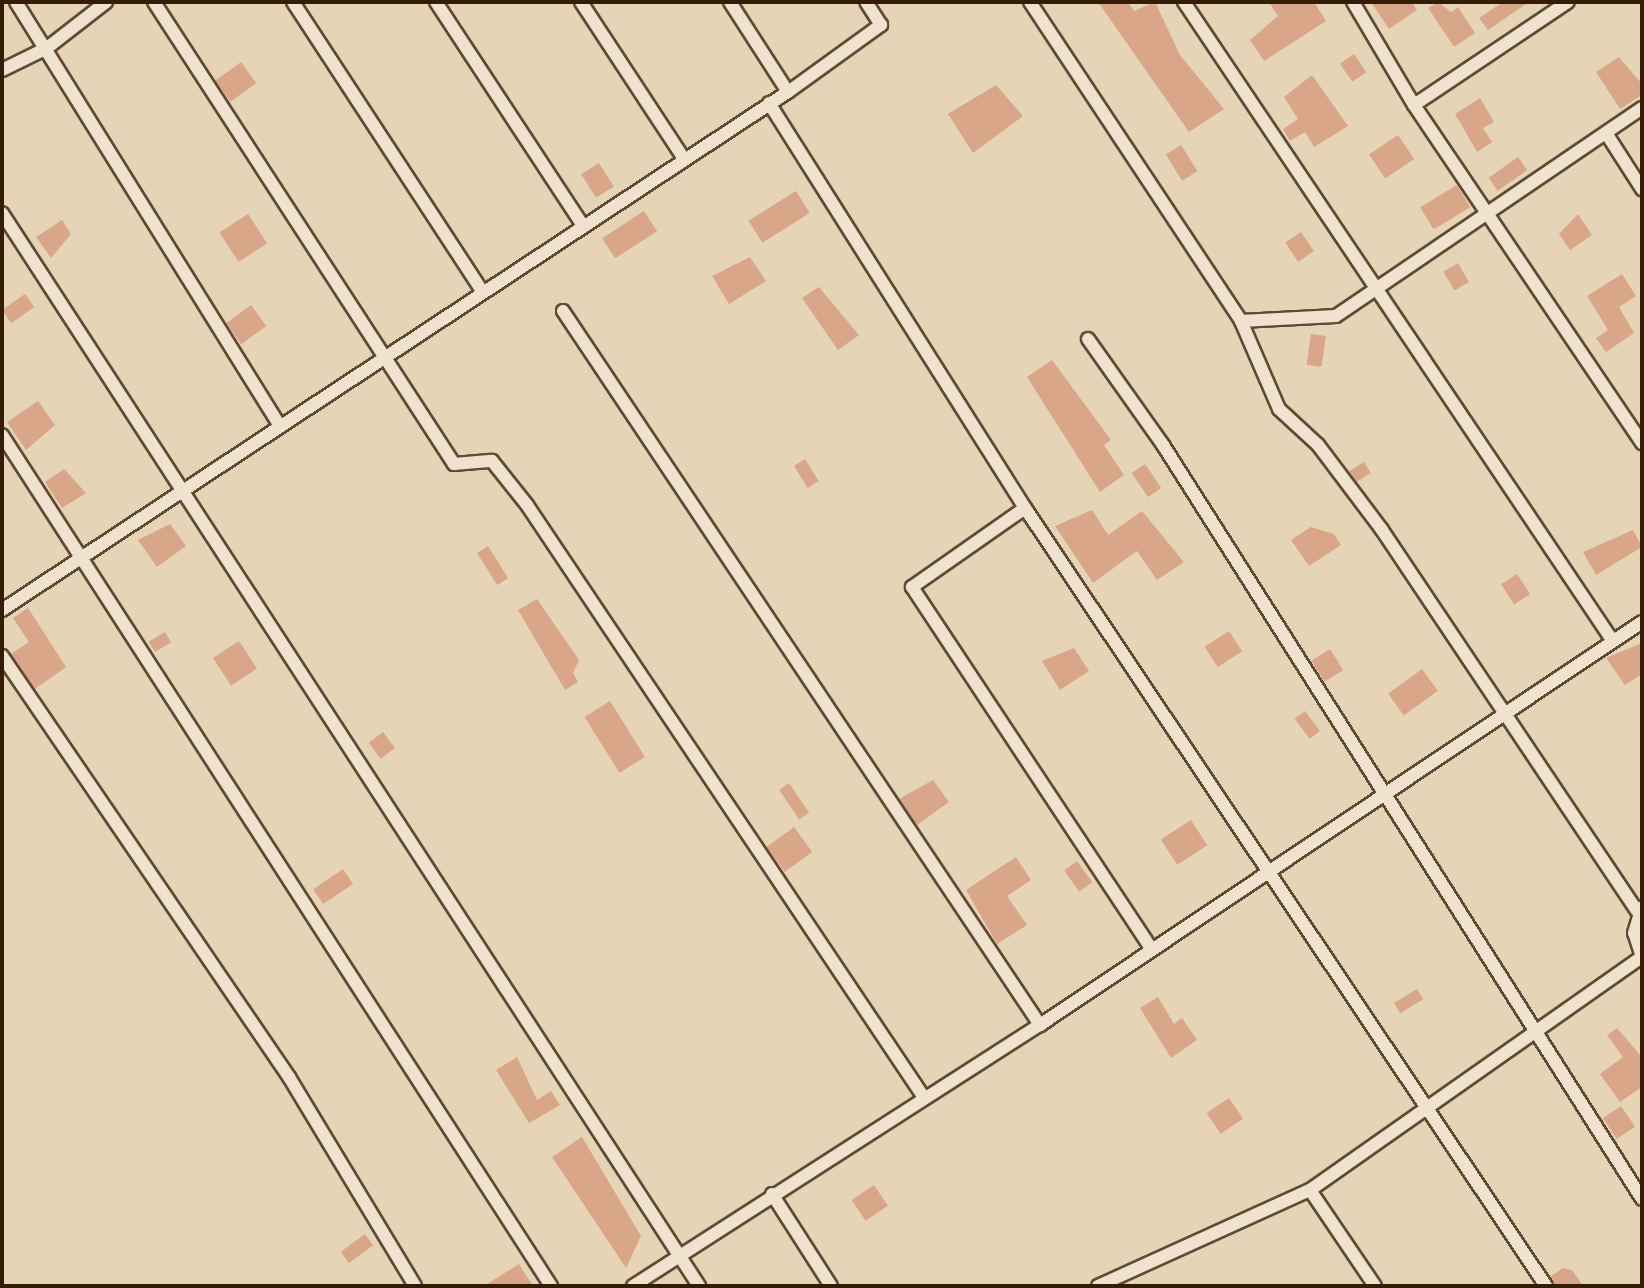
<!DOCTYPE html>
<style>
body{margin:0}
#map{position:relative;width:1644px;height:1288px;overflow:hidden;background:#e6d4b7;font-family:"IM FELL Great Primer",serif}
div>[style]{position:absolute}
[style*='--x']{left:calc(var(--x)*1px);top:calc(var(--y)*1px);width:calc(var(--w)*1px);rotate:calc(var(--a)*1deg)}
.building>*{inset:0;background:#daa68a;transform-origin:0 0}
.roads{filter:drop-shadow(2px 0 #604a32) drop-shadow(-2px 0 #604a32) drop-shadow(0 2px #604a32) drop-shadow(0 -2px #604a32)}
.minor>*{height:12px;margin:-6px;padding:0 6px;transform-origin:6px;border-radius:6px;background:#efe3d0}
span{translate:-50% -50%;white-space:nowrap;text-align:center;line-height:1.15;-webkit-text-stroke:5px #efe3d0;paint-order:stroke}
.frame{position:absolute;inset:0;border:4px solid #341c06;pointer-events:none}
</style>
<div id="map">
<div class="building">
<i style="clip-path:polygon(1098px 2px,1128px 2px,1134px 11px,1155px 2px,1180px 55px,1224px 109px,1189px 132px)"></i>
<i style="clip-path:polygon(1269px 2px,1314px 2px,1326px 21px,1264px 61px,1250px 40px,1278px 16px)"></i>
<i style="clip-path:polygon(1371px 2px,1412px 2px,1417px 10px,1389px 29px)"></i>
<i style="clip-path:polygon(1438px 2px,1451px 12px,1458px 7px,1475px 33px,1454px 47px,1428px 8px)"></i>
<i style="clip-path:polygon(1503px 2px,1529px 2px,1488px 30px,1479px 18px)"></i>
<i style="left:1354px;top:54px;width:22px;height:17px;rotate:56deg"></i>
<i style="clip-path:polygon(1619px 57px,1642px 84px,1642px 95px,1620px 109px,1596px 72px)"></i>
<i style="left:241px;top:62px;width:26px;height:32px;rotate:54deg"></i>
<i style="clip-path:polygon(1312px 75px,1348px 126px,1314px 147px,1305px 132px,1290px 141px,1283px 129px,1298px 119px,1284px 97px)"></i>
<i style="clip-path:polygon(996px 85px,1023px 116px,973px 153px,948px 114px)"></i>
<i style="clip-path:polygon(1480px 98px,1494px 122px,1483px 128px,1492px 142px,1477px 152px,1455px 114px)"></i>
<i style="left:1398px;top:135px;width:29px;height:35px;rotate:56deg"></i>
<i style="left:1181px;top:145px;width:31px;height:18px;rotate:58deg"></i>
<i style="left:1518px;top:157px;width:16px;height:36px;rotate:55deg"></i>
<i style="left:599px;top:163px;width:28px;height:21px;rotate:58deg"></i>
<i style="left:1457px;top:185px;width:26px;height:43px;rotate:59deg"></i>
<i style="left:796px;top:191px;width:26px;height:56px;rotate:58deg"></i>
<i style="left:644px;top:211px;width:24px;height:50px;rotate:57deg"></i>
<i style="left:248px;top:214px;width:35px;height:34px;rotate:57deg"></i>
<i style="clip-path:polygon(1578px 214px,1592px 235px,1570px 250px,1559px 234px)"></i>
<i style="clip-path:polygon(62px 220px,71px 234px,51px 258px,36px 237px)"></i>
<i style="left:1301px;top:232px;width:23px;height:19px;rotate:56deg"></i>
<i style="clip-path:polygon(750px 257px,766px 281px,729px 304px,712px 276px)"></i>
<i style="left:1458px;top:263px;width:22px;height:17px;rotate:60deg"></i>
<i style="clip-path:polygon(1622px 274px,1636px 296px,1619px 307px,1634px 333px,1606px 352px,1596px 338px,1608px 330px,1587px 296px)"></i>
<i style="clip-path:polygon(819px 287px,859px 335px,838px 350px,802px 298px)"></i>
<i style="left:25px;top:294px;width:16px;height:28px;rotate:55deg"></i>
<i style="left:251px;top:305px;width:26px;height:31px;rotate:54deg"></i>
<i style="left:1311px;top:334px;width:15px;height:31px;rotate:8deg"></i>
<i style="clip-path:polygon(1052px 360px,1111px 440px,1104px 445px,1124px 475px,1100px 492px,1027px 377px)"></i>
<i style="clip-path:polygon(38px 401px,55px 425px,26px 450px,7px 422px)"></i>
<i style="left:805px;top:459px;width:26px;height:13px;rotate:58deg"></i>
<i style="left:1364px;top:462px;width:13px;height:17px;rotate:58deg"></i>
<i style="left:1145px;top:464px;width:29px;height:16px;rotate:56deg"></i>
<i style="clip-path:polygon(64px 469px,86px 493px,62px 508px,45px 482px)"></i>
<i style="clip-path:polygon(1092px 510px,1108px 535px,1142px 511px,1184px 562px,1157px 580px,1137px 551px,1093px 583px,1055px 526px)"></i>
<i style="clip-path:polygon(170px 524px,186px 546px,157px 567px,138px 540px)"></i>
<i style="clip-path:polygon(1311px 527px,1334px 534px,1341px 545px,1309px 566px,1291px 540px)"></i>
<i style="clip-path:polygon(1633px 530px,1642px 547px,1596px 575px,1583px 552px)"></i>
<i style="left:488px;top:546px;width:38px;height:13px;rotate:58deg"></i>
<i style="left:1517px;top:574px;width:24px;height:19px;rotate:57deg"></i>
<i style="clip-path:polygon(537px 599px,579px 660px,573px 673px,578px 682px,565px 690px,518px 610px)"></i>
<i style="clip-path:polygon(28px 608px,66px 667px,35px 689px,11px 654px,29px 642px,13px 618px)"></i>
<i style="left:1229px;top:631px;width:24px;height:29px;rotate:57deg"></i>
<i style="left:165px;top:632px;width:12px;height:19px;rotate:59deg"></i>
<i style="left:239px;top:641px;width:33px;height:31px;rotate:57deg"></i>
<i style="clip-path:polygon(1642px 643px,1642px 674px,1625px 685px,1606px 658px)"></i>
<i style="clip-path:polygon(1074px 648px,1089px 671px,1060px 690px,1042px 661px)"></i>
<i style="left:1330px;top:649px;width:25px;height:22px;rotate:58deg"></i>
<i style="left:1422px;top:669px;width:27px;height:42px;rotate:54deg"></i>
<i style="left:610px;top:701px;width:66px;height:30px;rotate:58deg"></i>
<i style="left:1305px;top:711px;width:25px;height:13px;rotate:53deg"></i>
<i style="left:383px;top:732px;width:20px;height:18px;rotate:53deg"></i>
<i style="clip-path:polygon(933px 780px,949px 802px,917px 825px,899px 799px)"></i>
<i style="left:789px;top:783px;width:36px;height:12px;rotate:56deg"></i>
<i style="left:1191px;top:820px;width:30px;height:36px;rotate:57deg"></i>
<i style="left:794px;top:827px;width:31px;height:34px;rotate:54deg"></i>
<i style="clip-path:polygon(1016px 857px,1031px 880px,1007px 896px,1027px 925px,997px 944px,966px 890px)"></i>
<i style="left:1077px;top:861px;width:26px;height:16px;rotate:54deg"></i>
<i style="left:343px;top:869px;width:18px;height:36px;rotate:56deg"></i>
<i style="left:1417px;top:989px;width:12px;height:27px;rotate:59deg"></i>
<i style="clip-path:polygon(1158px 997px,1174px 1024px,1182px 1018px,1197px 1040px,1171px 1058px,1140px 1008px)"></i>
<i style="clip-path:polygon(1617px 1028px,1642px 1057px,1642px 1087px,1620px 1102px,1600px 1074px,1623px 1057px,1607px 1035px)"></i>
<i style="clip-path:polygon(517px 1057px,537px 1100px,551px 1091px,560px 1105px,529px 1123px,496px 1070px)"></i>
<i style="left:1229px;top:1098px;width:25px;height:27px;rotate:56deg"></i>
<i style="left:1621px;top:1106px;width:25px;height:22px;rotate:56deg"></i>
<i style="clip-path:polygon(582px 1137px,641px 1236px,626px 1268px,552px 1157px)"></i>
<i style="left:874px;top:1185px;width:25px;height:27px;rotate:56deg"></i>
<i style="left:365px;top:1234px;width:14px;height:30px;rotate:54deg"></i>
<i style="clip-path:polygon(519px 1264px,533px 1286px,484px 1286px)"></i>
<i style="clip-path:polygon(1563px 1268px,1572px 1270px,1583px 1286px,1555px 1286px,1550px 1277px)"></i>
</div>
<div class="roads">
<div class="minor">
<i style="--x:16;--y:2;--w:499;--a:58.1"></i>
<i style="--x:154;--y:2;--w:551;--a:57"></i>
<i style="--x:454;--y:464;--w:38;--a:-5"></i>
<i style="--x:492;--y:461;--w:56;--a:51.5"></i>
<i style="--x:527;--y:505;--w:711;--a:56.18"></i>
<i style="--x:293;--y:2;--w:345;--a:56.8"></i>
<i style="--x:436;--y:2;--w:266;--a:56.7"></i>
<i style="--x:581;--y:2;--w:186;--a:56.7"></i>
<i style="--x:730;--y:2;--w:107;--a:57.2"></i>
<i style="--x:1030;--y:2;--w:382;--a:56.5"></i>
<i style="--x:1241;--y:321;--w:96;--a:66.6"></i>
<i style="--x:1279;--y:409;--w:53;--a:42.7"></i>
<i style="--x:1318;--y:445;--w:106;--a:53"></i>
<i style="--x:1382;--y:530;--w:458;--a:56.2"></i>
<i style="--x:1184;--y:2;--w:768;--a:56.14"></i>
<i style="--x:1353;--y:2;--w:120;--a:59.4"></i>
<i style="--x:1414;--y:105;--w:408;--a:56"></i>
<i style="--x:2;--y:70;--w:50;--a:-26.1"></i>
<i style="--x:47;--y:48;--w:75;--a:-37.9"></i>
<i style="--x:769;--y:103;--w:479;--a:57.7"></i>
<i style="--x:1025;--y:508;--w:936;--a:56.19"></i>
<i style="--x:1414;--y:105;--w:185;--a:-33.8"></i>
<i style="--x:1606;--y:133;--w:67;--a:57.3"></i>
<i style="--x:2;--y:213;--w:1280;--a:56.99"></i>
<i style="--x:563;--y:311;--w:859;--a:56.25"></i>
<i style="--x:1241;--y:321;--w:95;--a:-3"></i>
<i style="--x:1336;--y:316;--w:370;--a:-34.2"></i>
<i style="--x:1088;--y:339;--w:130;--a:54.7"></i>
<i style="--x:1163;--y:445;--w:893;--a:57.57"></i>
<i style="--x:2;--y:435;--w:1013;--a:57.17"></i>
<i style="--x:1025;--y:508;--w:138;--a:145"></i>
<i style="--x:912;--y:587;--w:433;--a:56.5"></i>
<i style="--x:2;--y:610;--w:941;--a:-33.39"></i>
<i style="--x:788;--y:92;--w:115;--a:-35.8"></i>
<i style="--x:881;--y:25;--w:27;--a:-123"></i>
<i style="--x:2;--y:656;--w:510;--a:55.72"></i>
<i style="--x:289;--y:1077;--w:244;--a:58.9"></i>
<i style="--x:1310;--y:1190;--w:116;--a:55.9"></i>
<i style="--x:772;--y:1194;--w:109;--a:57.3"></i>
<i style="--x:633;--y:1286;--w:483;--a:-32.7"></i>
<i style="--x:1040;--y:1025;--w:724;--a:-33.8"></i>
<i style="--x:1098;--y:1286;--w:233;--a:-24.4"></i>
<i style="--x:1310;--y:1190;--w:406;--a:-35.1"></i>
<i style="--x:1642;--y:957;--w:25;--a:-108"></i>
<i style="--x:1634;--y:933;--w:27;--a:-73"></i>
</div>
</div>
<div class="frame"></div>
</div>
